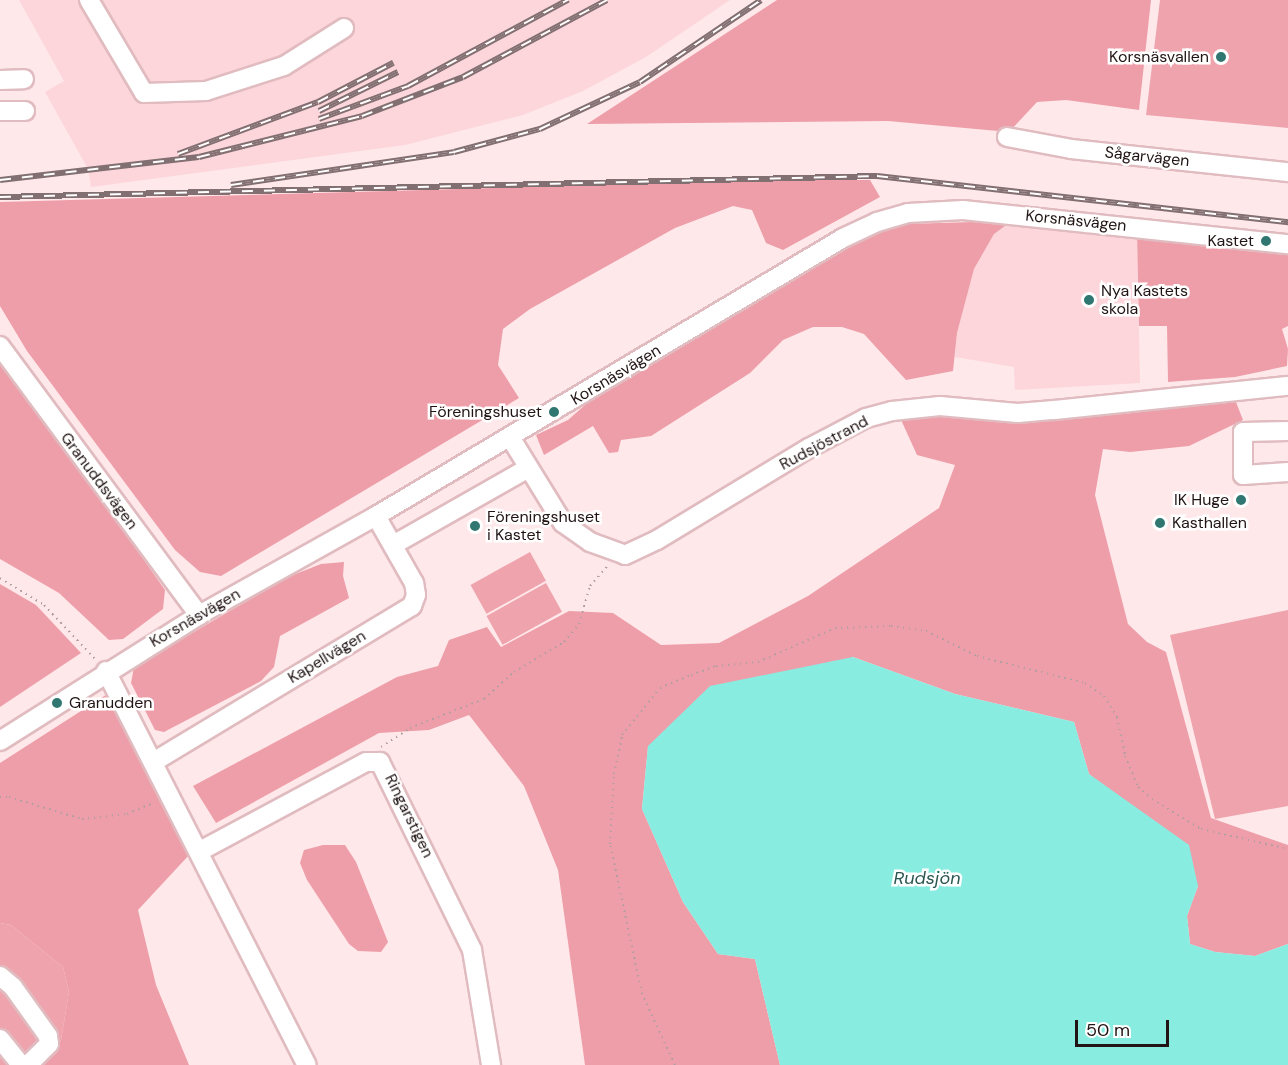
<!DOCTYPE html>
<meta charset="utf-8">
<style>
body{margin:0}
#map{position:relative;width:1288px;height:1065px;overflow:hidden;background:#ffe8ea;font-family:"DM Sans",sans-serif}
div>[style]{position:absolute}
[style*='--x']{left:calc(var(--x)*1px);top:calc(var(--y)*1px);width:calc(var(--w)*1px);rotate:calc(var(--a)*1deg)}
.built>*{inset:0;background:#fcd6da}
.green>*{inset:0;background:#efa3ad;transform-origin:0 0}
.forest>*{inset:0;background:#ee9ea9}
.water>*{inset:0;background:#88ece1}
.path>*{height:2px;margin-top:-1px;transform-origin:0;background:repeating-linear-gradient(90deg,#b29ea0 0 1.5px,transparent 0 6px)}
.roads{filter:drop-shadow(2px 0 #e0bbbf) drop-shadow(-2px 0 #e0bbbf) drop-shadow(0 2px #e0bbbf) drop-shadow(0 -2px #e0bbbf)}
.minor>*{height:18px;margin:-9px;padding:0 9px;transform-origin:9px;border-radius:9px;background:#fff}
.rail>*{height:6px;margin-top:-3px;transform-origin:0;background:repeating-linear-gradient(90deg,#fff 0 11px,#816f71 0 22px);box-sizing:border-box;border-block:2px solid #816f71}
.dots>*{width:16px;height:16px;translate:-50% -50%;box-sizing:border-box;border:3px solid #fff;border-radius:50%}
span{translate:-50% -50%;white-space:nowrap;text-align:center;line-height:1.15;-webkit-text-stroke:5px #fff;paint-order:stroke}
.poi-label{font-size:16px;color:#211415}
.right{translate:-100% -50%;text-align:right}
.left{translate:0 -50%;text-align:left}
.street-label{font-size:16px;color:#211415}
.water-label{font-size:18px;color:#2a5752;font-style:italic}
.scale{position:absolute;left:1075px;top:1020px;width:94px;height:27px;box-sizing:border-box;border:3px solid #211415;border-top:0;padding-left:8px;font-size:18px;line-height:21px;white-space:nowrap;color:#211415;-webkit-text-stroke:4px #fff;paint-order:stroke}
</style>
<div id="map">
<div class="built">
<i style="clip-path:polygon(19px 0,730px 0,646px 57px,583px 91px,523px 115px,405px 145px,91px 187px,88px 169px,45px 92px,64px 81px)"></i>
<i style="clip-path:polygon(1009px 223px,1137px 233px,1140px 383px,1015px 390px,1014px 367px,955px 357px,957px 333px,974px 269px,994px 234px)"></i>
</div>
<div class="green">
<i style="clip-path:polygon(1160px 0,1288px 0,1288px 128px,1146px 115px)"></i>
<i style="left:530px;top:552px;width:33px;height:68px;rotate:61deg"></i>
<i style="left:546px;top:583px;width:33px;height:68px;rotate:61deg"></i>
<i style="clip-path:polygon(1288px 610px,1288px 806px,1215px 819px,1170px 635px)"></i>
<i style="clip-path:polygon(0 923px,11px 925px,63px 967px,69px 992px,61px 1040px,38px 1065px,0 1065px)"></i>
</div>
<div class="forest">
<i style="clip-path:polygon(777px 0,1151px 0,1139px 110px,1066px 100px,1037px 102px,1009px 132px,888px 121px,587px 124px)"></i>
<i style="clip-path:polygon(772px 180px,870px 180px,880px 197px,783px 250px,766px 243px,752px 210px,733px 206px,675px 228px,530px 309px,503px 329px,498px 365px,519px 398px,221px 576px,200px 572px,175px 550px,27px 351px,0 306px,0 202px)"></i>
<i style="clip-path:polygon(974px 222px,1009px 223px,994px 234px,974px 269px,957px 333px,953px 371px,906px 380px,864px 334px,842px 327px,813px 327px,783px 340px,750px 373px,651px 436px,621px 440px,618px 452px,609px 453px,593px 426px,544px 455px,536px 435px,568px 420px,593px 398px,861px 239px,905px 224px)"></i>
<i style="clip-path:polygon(1137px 233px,1242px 250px,1288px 253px,1288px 326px,1282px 329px,1288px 349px,1287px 366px,1235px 377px,1168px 382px,1167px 326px,1139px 326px)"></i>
<i style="clip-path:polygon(4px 360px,165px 590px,163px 609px,123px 639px,109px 640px,59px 593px,0 559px,0 362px)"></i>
<i style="clip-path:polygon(1234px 397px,1243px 420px,1189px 446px,1130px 452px,1103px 449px,1095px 495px,1128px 624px,1147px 642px,1166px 652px,1211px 818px,1288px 845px,1288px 944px,1255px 956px,1215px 952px,1190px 944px,1187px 916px,1198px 886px,1114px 795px,1089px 774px,1074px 722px,955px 694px,853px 657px,648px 747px,642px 809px,683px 902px,718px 954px,755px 959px,780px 1065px,585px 1065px,558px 870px,524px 786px,469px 715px,429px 730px,379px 733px,216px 823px,193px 786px,397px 677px,438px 666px,449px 640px,487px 627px,501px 647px,569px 611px,613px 613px,661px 645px,719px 643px,808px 596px,939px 508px,955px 465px,917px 455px,897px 411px)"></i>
<i style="clip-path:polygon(344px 562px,343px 576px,349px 598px,280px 636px,274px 667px,261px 681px,164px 732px,155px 730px,131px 683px,134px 667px,288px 577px,321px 564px)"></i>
<i style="clip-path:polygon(0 584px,36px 605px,81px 653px,0 707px)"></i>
<i style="clip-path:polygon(109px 693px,190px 854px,138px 910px,156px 985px,189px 1065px,38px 1065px,61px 1040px,69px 992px,63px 967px,11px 925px,0 923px,0 763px)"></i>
<i style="clip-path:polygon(323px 845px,345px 845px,356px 862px,388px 942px,381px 952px,358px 951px,349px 944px,307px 880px,300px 863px,304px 850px)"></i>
</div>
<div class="water">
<i style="clip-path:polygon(853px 657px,955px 694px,1074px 722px,1089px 774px,1189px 845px,1198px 886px,1187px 916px,1190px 944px,1215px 952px,1255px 956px,1288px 944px,1288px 1065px,780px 1065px,755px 959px,718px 954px,683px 902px,642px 809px,648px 746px,710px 686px)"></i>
</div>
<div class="path">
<i style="--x:0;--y:578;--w:52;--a:31.5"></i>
<i style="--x:44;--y:605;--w:74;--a:46.6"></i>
<i style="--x:381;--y:747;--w:35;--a:-33"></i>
<i style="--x:410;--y:728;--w:79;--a:-21.4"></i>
<i style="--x:484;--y:699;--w:40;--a:-42"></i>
<i style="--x:514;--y:672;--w:58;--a:-31"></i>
<i style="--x:564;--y:642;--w:23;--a:-50"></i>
<i style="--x:579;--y:624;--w:40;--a:-74"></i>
<i style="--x:590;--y:586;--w:29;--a:-49"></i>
<i style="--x:0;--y:797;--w:9;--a:0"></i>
<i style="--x:9;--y:797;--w:76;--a:16.8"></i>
<i style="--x:82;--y:819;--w:45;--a:-6.3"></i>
<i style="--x:127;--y:814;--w:30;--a:-23"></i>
<i style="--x:675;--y:1065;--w:78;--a:-114.9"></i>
<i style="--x:642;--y:994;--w:153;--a:-102"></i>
<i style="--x:610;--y:844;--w:70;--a:-86.7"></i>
<i style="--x:614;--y:774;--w:40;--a:-78"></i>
<i style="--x:622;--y:735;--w:60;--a:-51"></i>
<i style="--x:660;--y:688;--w:34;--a:-23"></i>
<i style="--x:691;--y:675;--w:27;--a:-20"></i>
<i style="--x:716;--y:666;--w:42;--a:-5.4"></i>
<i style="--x:758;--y:662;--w:84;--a:-23.8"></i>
<i style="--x:835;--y:628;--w:56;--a:-2"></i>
<i style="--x:891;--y:626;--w:35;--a:8"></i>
<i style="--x:926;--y:631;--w:57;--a:26.1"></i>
<i style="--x:977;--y:656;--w:111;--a:14"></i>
<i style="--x:1085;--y:683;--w:23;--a:34"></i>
<i style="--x:1104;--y:696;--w:25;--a:58"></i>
<i style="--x:1117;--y:717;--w:40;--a:78"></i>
<i style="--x:1125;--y:756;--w:34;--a:67"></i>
<i style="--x:1138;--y:787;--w:18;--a:41"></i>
<i style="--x:1152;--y:799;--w:57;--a:31.5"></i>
<i style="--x:1201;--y:829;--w:89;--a:12.9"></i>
</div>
<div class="roads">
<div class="minor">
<i style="--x:89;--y:0;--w:108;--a:59.4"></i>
<i style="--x:144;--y:93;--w:62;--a:-1.8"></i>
<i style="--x:206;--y:91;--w:82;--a:-17.8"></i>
<i style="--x:284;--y:66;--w:71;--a:-32.3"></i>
<i style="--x:0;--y:80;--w:24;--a:-2"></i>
<i style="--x:0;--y:111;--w:25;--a:0"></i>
<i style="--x:1007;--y:137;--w:65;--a:10.6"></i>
<i style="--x:1071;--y:149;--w:218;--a:6.1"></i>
<i style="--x:0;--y:346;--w:335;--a:53.5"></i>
<i style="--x:1288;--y:431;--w:45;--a:178.7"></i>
<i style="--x:1243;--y:432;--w:43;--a:90"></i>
<i style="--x:1243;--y:475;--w:45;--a:-3.8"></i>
<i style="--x:510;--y:437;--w:101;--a:58.4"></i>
<i style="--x:563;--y:523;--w:33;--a:35"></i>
<i style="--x:590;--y:542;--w:37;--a:20"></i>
<i style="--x:625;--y:555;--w:35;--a:-25"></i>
<i style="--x:657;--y:540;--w:178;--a:-31.2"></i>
<i style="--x:809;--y:448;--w:64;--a:-27.8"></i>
<i style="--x:866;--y:418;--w:27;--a:-15"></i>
<i style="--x:892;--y:411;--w:48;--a:-5.9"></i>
<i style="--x:940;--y:406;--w:78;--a:5.1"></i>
<i style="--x:1018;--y:413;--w:36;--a:-5"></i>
<i style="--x:1054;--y:410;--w:235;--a:-5.9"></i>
<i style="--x:393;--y:545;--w:154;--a:-29.6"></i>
<i style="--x:106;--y:671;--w:442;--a:63"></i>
<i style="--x:0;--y:741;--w:236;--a:-32.3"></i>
<i style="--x:199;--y:615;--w:203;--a:-29.2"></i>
<i style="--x:376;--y:516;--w:543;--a:-30.76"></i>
<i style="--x:843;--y:238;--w:38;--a:-25"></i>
<i style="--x:877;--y:222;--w:32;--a:-16"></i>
<i style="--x:908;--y:213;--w:55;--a:-3.1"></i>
<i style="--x:963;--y:210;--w:327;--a:6"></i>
<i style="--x:155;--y:761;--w:300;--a:-31.1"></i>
<i style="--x:412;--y:606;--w:12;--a:-70"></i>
<i style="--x:416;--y:595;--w:12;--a:-99"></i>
<i style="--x:414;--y:583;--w:77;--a:-119.6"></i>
<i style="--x:200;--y:851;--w:188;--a:-28.2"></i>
<i style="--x:366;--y:762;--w:14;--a:0"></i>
<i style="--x:380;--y:762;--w:209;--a:63.9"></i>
<i style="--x:472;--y:950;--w:117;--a:80.6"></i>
<i style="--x:0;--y:976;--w:17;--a:40"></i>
<i style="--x:13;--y:987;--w:60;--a:54.5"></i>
<i style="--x:48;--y:1036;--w:8;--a:83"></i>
<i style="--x:49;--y:1044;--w:30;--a:135"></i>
<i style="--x:0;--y:1039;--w:33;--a:51"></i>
</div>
</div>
<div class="rail">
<i style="--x:319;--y:111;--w:88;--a:-26.3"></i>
<i style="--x:319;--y:119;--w:95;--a:-20.3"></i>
<i style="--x:408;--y:86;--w:182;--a:-28.3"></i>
<i style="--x:178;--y:154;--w:149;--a:-20.4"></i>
<i style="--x:318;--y:102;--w:85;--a:-27.5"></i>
<i style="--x:0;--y:180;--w:200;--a:-6.6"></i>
<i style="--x:199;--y:157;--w:168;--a:-14.1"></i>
<i style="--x:362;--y:116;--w:108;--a:-21.1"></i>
<i style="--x:463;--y:77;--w:163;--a:-28.1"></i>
<i style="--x:231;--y:185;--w:225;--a:-8.4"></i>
<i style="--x:454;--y:152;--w:89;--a:-15"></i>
<i style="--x:540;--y:129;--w:110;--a:-25.2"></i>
<i style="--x:640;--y:82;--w:146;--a:-34.1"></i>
<i style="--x:0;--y:197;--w:877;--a:-1.37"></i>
<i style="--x:877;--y:176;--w:414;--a:6.4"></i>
</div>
<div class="dots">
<i style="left:1221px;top:57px;background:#2f7770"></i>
<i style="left:1266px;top:241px;background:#2f7770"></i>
<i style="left:1089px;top:300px;background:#2f7770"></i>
<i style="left:554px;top:412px;background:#2f7770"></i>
<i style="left:1241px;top:500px;background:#2f7770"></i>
<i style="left:1160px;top:523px;background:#2f7770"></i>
<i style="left:475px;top:526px;background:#2f7770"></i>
<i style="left:57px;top:703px;background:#2f7770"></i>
</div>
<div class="poi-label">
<span class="right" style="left:1209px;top:57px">Korsnäsvallen</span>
<span class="right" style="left:1254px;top:241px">Kastet</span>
<span class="left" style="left:1101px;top:300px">Nya Kastets<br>skola</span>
<span class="right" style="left:542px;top:412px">Föreningshuset</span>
<span class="right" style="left:1229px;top:500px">IK Huge</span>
<span class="left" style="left:487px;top:526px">Föreningshuset<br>i Kastet</span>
<span class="left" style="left:1172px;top:523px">Kasthallen</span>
<span class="left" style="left:69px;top:703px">Granudden</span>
</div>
<div class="street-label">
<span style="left:1147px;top:157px;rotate:6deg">Sågarvägen</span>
<span style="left:1076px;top:221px;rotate:6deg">Korsnäsvägen</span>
<span style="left:616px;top:375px;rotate:-31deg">Korsnäsvägen</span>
<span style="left:824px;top:443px;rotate:-28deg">Rudsjöstrand</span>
<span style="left:99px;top:481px;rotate:53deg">Granuddsvägen</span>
<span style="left:195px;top:618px;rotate:-30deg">Korsnäsvägen</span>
<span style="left:327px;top:657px;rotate:-31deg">Kapellvägen</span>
<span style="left:409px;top:816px;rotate:64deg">Ringarstigen</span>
</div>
<div class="water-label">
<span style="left:927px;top:878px">Rudsjön</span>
</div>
<div class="scale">50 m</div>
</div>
